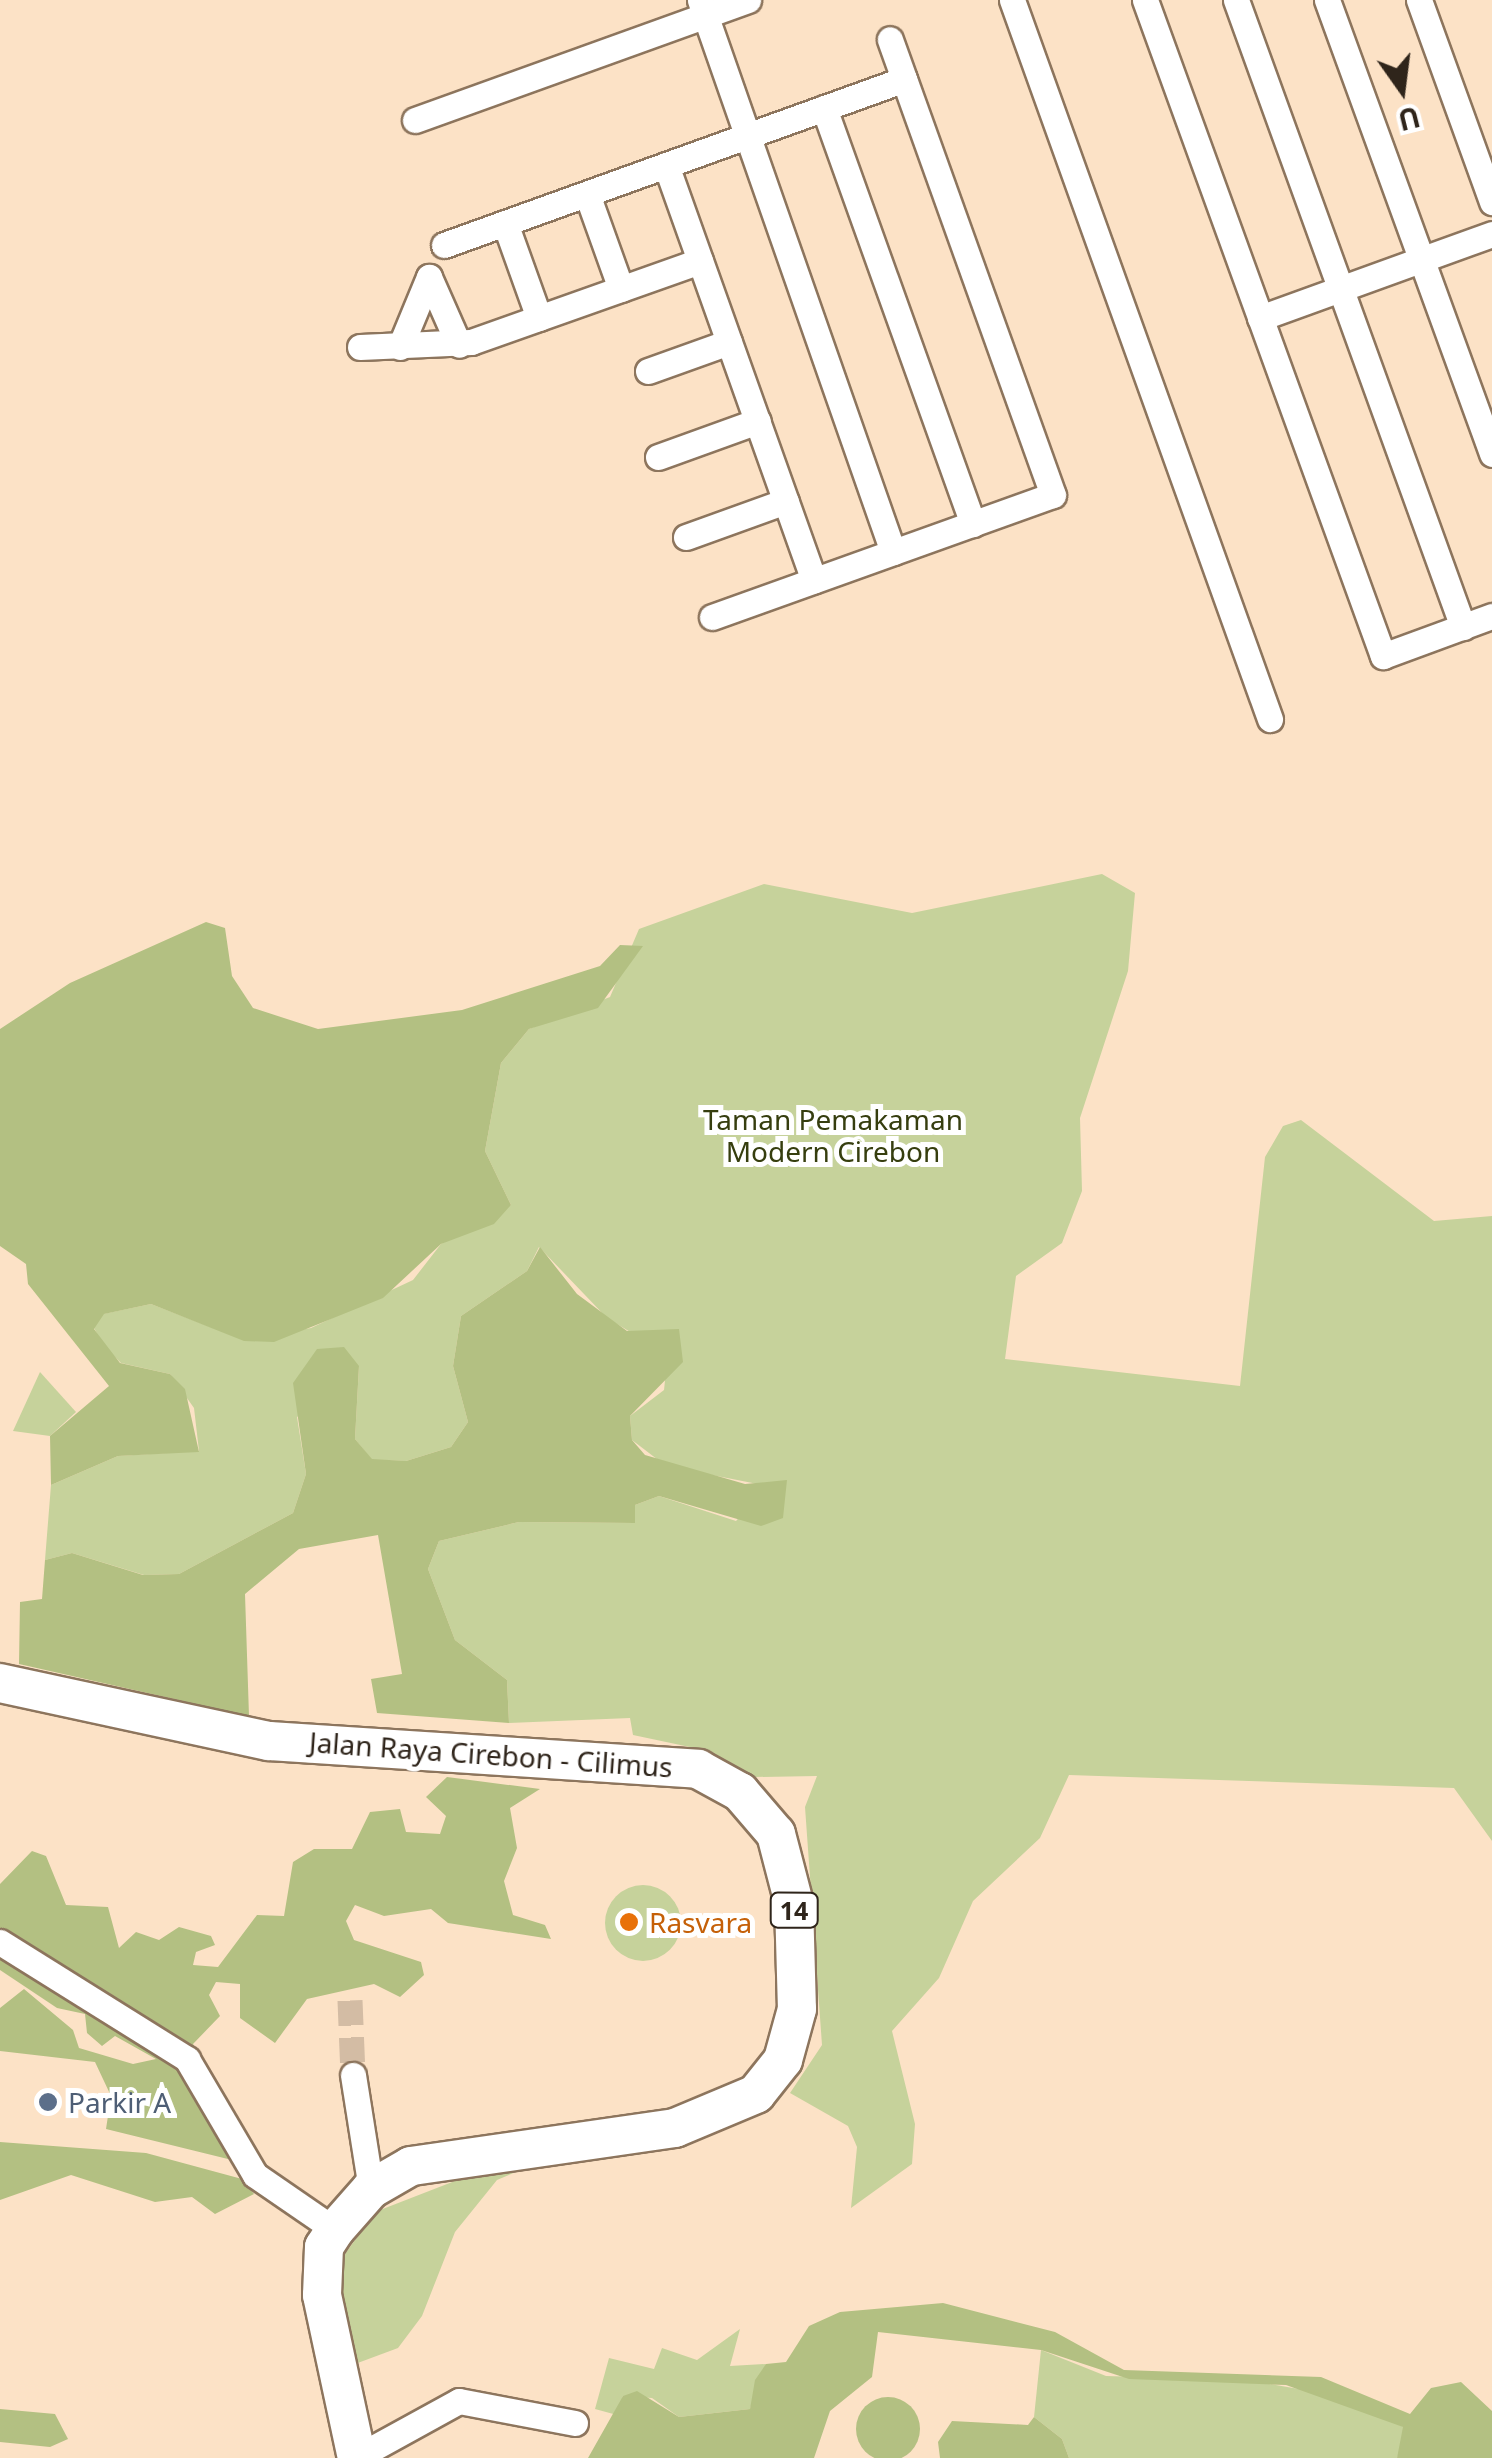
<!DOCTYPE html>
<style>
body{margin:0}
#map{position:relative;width:1492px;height:2458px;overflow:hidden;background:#fce2c6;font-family:"Noto Sans",sans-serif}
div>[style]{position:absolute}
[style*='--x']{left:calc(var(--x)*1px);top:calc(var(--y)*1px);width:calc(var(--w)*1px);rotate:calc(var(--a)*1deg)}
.green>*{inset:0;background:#c6d29b}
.round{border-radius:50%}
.forest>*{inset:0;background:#b3c082}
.minor-tunnel>*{height:25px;margin-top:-12.5px;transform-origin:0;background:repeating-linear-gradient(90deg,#d3bca4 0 25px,transparent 0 37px)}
.roads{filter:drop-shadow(2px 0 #8d755d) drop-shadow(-2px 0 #8d755d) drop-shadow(0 2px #8d755d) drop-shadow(0 -2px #8d755d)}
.minor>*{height:25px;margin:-12.5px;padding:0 12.5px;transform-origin:12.5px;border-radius:12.5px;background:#fff}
.highway>*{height:38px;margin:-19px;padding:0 19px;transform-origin:19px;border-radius:19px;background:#fff}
.dots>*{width:28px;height:28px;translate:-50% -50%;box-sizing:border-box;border:5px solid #fff;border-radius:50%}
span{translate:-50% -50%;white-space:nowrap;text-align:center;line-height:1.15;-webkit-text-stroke:10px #fff;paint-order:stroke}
.shield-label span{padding:2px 8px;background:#fff;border:2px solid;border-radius:8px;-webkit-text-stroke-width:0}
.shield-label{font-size:25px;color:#2f251b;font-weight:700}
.park-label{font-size:28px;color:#363e0f}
.street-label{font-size:28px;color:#2f251b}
.food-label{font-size:28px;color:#c56008}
.left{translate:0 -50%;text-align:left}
.service-label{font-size:28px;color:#4e5e75}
.north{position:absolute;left:1352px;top:40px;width:100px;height:100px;-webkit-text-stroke:8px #fff;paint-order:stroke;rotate:166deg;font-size:28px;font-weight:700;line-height:40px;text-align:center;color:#2f251b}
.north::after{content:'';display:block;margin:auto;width:35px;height:45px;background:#2f251b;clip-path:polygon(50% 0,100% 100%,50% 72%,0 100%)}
</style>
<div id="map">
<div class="green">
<i style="clip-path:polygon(1102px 874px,1135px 893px,1128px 971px,1080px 1118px,1082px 1191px,1062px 1243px,1016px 1276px,1005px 1359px,1240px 1386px,1265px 1157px,1283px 1126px,1301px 1120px,1434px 1221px,1492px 1216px,1492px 1841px,1454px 1788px,1069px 1775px,1040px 1838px,973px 1901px,939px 1978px,892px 2031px,915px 2124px,912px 2164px,851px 2208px,857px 2147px,848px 2126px,790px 2093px,822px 2045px,805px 1807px,817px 1776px,755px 1777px,704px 1750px,633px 1735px,630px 1718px,509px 1723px,507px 1680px,455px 1640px,428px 1569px,439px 1541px,519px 1522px,634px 1523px,635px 1505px,659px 1496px,736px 1521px,768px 1486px,666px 1466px,632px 1440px,630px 1416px,664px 1390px,670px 1333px,632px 1333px,607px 1318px,539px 1247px,527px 1271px,461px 1316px,453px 1366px,468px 1422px,451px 1447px,406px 1461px,372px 1460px,355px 1439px,359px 1366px,297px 1417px,306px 1474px,293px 1513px,179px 1574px,144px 1575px,72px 1553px,45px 1560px,51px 1485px,118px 1456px,199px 1451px,194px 1408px,170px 1374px,121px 1363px,104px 1346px,94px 1328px,103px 1314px,151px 1304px,244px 1340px,311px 1328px,413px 1280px,441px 1244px,511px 1205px,485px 1151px,501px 1063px,529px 1029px,610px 997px,639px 929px,764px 884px,912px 913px)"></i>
<i style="clip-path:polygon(40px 1372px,76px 1412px,50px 1436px,13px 1431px)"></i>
<i class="round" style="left:605px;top:1885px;width:76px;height:76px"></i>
<i style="clip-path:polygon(516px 2172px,497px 2180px,455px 2232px,422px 2316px,398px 2348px,355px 2364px,338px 2282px,345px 2254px,375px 2212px,460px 2179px)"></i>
<i style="clip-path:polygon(740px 2329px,730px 2366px,766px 2364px,750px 2409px,679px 2417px,652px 2398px,623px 2396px,617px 2415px,595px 2409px,609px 2358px,654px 2369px,662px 2348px,697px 2360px)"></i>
<i style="clip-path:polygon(1041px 2350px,1106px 2376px,1246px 2380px,1322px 2393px,1404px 2427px,1402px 2447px,1397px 2458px,1069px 2458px,1062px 2439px,1034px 2417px)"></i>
</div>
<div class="forest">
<i style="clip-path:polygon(206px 922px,225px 928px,232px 976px,253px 1008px,318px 1029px,462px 1010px,600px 966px,620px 945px,643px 946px,598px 1008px,529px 1029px,501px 1063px,485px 1151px,511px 1205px,494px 1224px,441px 1244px,383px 1298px,274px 1342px,244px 1341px,151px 1304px,104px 1314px,94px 1329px,120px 1363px,170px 1374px,185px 1389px,199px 1452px,118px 1456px,51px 1485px,50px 1436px,109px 1386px,28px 1284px,26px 1264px,0 1246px,0 1029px,70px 983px)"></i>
<i style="clip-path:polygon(540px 1247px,577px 1294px,627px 1331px,679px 1329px,683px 1362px,630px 1416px,632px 1440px,645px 1455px,745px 1484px,787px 1480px,783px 1518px,761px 1526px,659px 1496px,635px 1505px,635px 1523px,519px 1522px,439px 1541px,428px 1569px,455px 1640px,507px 1680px,509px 1723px,377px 1713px,371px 1679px,402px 1674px,378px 1535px,299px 1549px,245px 1594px,249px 1716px,19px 1664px,20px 1602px,42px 1599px,45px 1560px,72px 1553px,143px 1575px,179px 1574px,293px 1513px,306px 1474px,293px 1383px,317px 1349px,344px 1347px,359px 1366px,355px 1439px,372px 1459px,406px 1461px,451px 1447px,468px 1422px,453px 1366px,461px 1316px,527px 1271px)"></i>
<i style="clip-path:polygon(447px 1777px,540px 1789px,510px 1808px,517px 1848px,504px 1881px,513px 1915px,545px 1925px,551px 1939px,448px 1923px,431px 1909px,384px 1916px,355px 1905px,346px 1921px,354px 1940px,421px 1962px,424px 1975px,400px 1997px,374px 1984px,307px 1999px,275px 2043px,240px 2018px,240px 1984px,216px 1982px,209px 1995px,220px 2016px,193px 2044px,240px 2122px,232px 2160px,106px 2129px,111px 2096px,95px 2062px,0 2051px,0 2008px,24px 1989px,73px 2030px,79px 2048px,133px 2064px,156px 2059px,115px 2036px,102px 2046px,87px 2033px,85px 2014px,57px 2008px,0 1970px,0 1884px,32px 1851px,46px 1856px,66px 1905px,108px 1907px,119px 1948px,136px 1932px,159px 1940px,179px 1927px,211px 1936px,215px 1945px,196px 1952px,193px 1965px,218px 1967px,257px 1915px,284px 1916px,293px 1862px,314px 1849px,352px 1849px,370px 1812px,400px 1809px,406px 1832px,440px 1834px,446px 1816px,426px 1797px)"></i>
<i style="clip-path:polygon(0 2142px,146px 2153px,242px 2179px,254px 2194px,215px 2214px,192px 2197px,155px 2202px,71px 2175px,0 2200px)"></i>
<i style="clip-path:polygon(943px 2303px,1055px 2332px,1124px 2370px,1321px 2377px,1410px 2414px,1431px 2388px,1461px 2382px,1492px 2411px,1492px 2458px,1397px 2458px,1403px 2427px,1286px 2385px,1129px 2379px,1041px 2350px,878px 2332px,872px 2377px,830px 2411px,814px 2458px,588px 2458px,623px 2396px,637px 2391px,679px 2417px,750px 2409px,755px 2380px,766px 2364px,786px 2362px,809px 2326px,840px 2312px)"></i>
<i class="round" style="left:856px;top:2397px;width:64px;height:64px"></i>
<i style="clip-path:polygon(0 2409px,55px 2414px,68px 2439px,50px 2447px,0 2442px)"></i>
<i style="clip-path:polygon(1034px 2417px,1062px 2439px,1069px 2458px,940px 2458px,938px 2442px,952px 2421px,1028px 2425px)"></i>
</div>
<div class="minor-tunnel">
<i style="--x:350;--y:2000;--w:75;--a:87.7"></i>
</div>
<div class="roads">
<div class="minor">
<i style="--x:700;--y:0;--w:585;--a:70.73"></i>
<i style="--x:1012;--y:0;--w:764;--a:70.26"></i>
<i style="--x:1145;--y:0;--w:698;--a:70.06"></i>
<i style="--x:1383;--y:656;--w:116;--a:-20.2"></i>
<i style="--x:1236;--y:0;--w:667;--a:70.1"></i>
<i style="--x:1327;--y:0;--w:483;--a:70"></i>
<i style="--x:1419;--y:0;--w:215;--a:70.1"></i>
<i style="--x:824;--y:108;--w:442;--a:70.3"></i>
<i style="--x:415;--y:120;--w:354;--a:-19.8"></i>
<i style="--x:666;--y:165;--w:441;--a:70.4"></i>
<i style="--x:587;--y:194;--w:101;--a:70.3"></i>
<i style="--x:505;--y:223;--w:101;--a:70.3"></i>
<i style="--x:444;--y:245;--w:489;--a:-19.8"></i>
<i style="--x:1260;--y:318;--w:247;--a:-19.9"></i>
<i style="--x:360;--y:347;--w:111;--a:-2.6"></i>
<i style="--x:471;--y:342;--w:243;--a:-19.5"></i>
<i style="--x:400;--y:347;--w:76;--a:-67.5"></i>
<i style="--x:429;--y:277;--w:74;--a:66.2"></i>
<i style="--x:648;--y:371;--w:86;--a:-19.7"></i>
<i style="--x:658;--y:457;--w:106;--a:-19.8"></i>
<i style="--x:686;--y:537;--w:106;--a:-19.8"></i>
<i style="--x:712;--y:617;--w:362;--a:-19.7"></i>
<i style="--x:1053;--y:495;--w:484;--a:-109.7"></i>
<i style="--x:0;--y:1942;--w:221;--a:32"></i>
<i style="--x:187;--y:2059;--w:134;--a:59.6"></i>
<i style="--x:255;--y:2175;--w:97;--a:34.5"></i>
<i style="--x:353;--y:2075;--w:115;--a:81"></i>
<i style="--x:357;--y:2457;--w:116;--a:-28.8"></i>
<i style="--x:459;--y:2401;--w:118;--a:10.7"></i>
</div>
<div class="highway">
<i style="--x:0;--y:1683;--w:275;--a:12.2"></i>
<i style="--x:269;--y:1741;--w:430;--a:3.7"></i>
<i style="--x:698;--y:1769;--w:48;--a:28.7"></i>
<i style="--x:740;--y:1792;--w:55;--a:49.4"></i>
<i style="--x:776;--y:1834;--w:71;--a:75.4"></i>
<i style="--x:794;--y:1903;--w:106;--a:88.4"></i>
<i style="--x:797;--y:2009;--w:53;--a:105.4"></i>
<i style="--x:783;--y:2060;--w:43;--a:128.5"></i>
<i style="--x:756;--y:2094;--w:88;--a:157.2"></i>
<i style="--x:675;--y:2128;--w:267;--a:171.8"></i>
<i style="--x:411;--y:2166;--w:46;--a:150.1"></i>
<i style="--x:371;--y:2189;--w:55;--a:131.3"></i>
<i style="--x:335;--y:2230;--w:20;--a:123"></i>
<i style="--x:324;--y:2247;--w:48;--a:92.4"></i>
<i style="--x:322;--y:2295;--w:167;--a:77.9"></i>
</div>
</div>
<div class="dots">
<i style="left:629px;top:1922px;background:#e8710a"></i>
<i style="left:48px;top:2102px;background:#5c6f8a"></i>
</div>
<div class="shield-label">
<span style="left:794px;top:1910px">14</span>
</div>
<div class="park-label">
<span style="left:833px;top:1135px">Taman Pemakaman<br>Modern Cirebon</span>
</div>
<div class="street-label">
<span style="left:491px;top:1754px;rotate:4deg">Jalan Raya Cirebon - Cilimus</span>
</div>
<div class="food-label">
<span class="left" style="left:649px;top:1922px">Rasvara</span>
</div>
<div class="service-label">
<span class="left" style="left:68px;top:2102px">Parkir A</span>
</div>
<div class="north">U</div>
</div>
